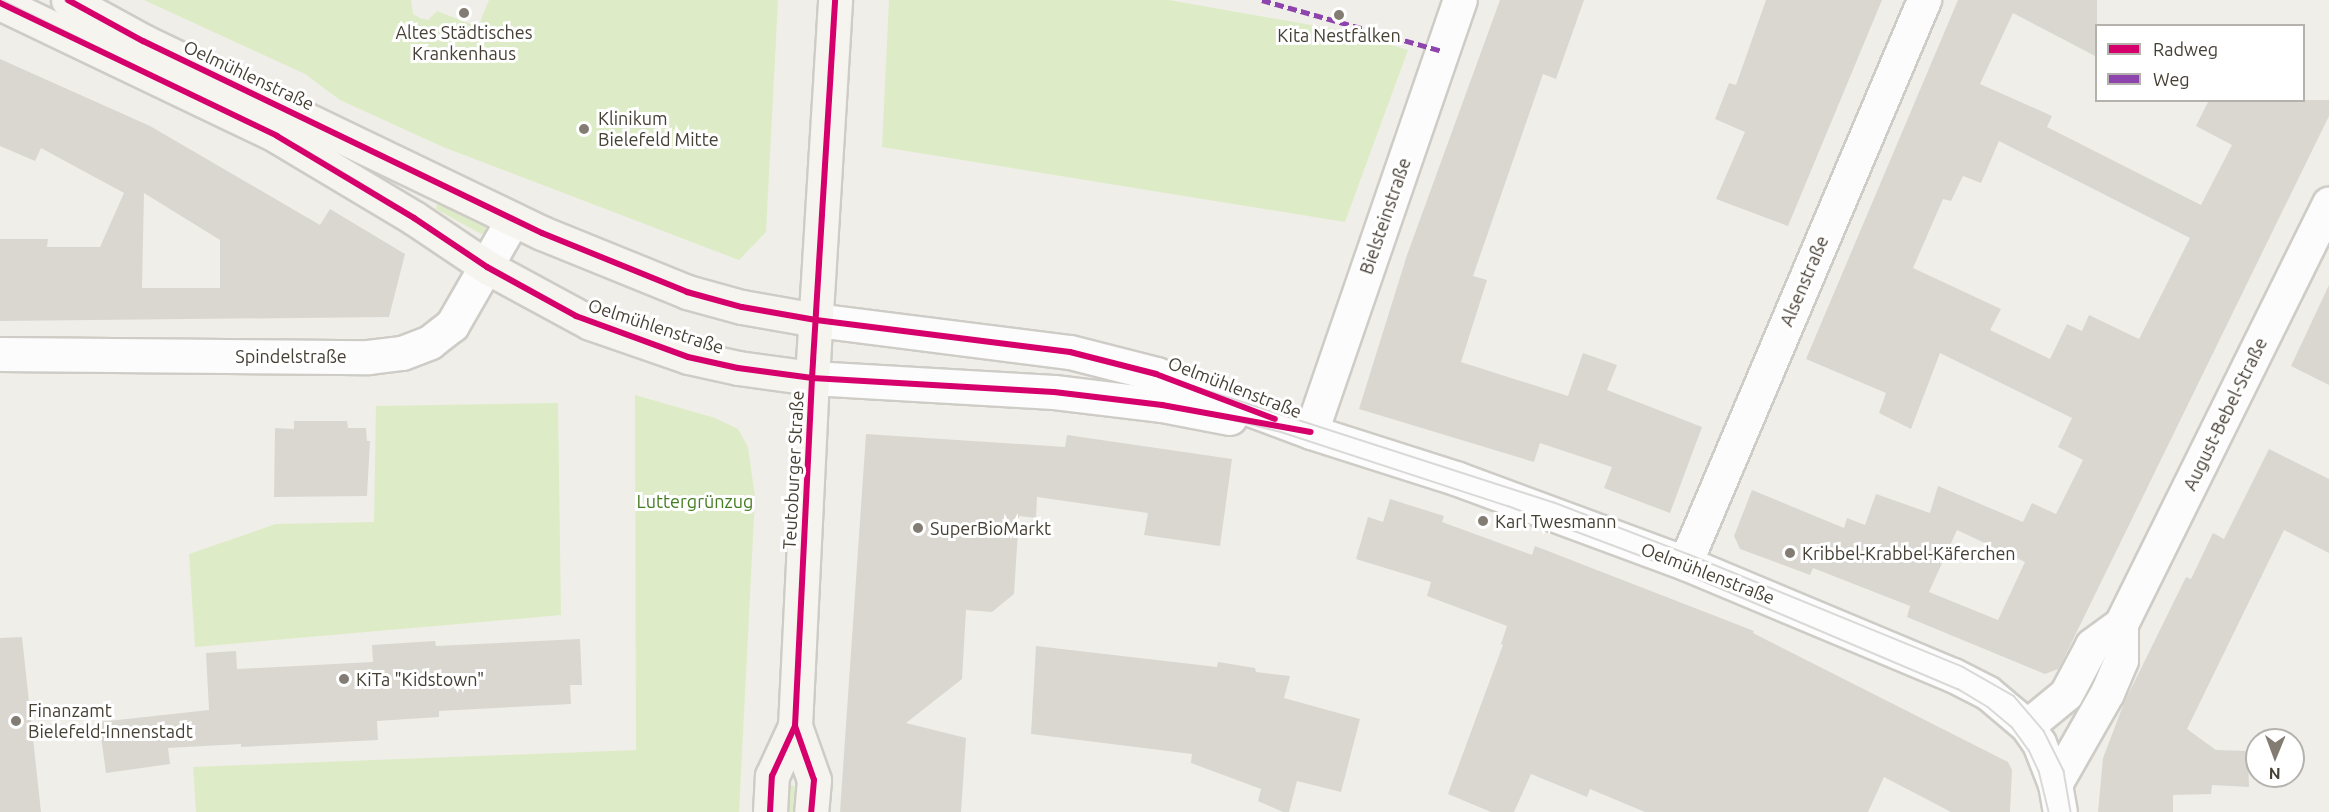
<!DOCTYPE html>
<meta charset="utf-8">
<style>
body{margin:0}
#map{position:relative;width:2329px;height:812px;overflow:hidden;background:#f0eee8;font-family:Ubuntu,sans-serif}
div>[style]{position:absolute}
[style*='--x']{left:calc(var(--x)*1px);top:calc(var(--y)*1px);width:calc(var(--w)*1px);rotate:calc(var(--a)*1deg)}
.green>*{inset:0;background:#ddecc6}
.building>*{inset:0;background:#dad7d0}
.roads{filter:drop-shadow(2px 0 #ceccc6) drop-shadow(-2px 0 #ceccc6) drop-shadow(0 2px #ceccc6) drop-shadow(0 -2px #ceccc6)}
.street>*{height:33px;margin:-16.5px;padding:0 16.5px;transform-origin:16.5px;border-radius:16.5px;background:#fdfcfc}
.secondary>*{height:33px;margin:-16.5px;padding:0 16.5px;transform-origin:16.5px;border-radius:16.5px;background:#f6f4ee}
.tram>*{height:1.5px;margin:-0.75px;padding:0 0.75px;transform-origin:0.75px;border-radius:0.75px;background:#d9d9d8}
.quiet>*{height:4.5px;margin-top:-2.25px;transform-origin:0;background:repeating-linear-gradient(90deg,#8e44ad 0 9px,transparent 0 13.5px)}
.cycleway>*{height:6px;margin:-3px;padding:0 3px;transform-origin:3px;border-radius:3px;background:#d6006c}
.dots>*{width:16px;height:16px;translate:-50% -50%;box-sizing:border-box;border:3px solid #fff;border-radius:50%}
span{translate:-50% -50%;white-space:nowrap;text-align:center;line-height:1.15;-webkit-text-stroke:6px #fff;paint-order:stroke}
.poi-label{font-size:18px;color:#463f34}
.left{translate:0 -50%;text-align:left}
.street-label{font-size:18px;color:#463f34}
.park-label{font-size:18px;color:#447c23}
.legend{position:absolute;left:2095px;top:24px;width:210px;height:78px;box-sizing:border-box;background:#fff;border:2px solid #b5b2ae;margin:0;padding:8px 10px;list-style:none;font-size:18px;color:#463f34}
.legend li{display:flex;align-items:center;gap:12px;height:30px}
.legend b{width:30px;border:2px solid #b5b2ae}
.north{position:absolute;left:2245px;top:728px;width:60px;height:60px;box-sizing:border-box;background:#fff;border:2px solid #b5b2ae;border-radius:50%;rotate:181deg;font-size:16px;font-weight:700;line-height:24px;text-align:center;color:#463f34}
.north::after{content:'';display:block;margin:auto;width:21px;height:27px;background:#827c73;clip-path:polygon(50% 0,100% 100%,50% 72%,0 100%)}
</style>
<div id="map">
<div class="green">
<i style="clip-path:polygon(144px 0,411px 0,413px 14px,420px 18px,428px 20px,437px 11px,478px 27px,489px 0,778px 0,766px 232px,739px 260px,443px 147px,340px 100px,305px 74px)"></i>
<i style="clip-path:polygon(889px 0,1169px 0,1345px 31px,1408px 50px,1345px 222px,882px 147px)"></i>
<i style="clip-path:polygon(439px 198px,484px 222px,486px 232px,481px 234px,436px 209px)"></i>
<i style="clip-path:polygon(635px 395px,715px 418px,738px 429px,748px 447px,755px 497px,739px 812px,196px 812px,193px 767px,636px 750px)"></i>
<i style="clip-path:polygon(558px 403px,561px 615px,195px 647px,189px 554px,276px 524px,374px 522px,376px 406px)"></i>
<i style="clip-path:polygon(792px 785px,799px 790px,798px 812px,783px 812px,788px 786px)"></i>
</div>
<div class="building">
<i style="clip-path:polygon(1500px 0,1584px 0,1556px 79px,1543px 74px,1473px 276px,1487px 280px,1461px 362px,1568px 396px,1583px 353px,1617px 365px,1607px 390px,1702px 427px,1670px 513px,1604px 488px,1612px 467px,1540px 443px,1534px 462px,1359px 409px,1407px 255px)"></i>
<i style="clip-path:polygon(1766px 0,1882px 0,1788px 226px,1716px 199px,1745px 132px,1715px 119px,1729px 83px,1736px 85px)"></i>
<i style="clip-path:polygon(evenodd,1958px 0,2097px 0,2097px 57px,2013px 13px,1980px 84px,2052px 116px,2047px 127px,2201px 205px,2232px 145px,2196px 126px,2209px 100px,2329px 100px,2329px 116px,2063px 660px,2058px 669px,2045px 674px,1907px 617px,1910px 606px,1813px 568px,1810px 575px,1740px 549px,1734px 536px,1752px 490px,1844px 528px,1847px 518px,1865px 525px,1876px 494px,1930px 513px,1938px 486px,2023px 522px,2032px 503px,2056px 514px,2083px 460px,2058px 447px,2072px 418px,1940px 353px,1911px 429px,1879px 413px,1886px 393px,1806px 359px,1958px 0,1999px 141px,2190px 238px,2139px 339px,2089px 315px,2082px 331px,2067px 324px,2050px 359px,1990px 330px,2001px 309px,1913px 268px,1943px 199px,1951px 201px,1963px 176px,1981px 183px,1999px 141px,1958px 0,1957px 530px,2025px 562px,1998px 620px,1929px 592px,1957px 530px)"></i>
<i style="clip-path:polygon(evenodd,0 59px,150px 126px,320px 225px,330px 209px,405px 254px,389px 317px,0 321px,0 239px,48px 239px,47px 247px,100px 247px,124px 193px,41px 148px,35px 161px,0 146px,0 59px,144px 193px,220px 240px,220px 288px,142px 288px,144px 193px)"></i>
<i style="clip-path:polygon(2329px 285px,2329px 385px,2291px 366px)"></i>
<i style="clip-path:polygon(294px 421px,347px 421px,348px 428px,366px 428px,367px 441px,370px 441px,367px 496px,274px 497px,275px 428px,294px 429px)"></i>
<i style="clip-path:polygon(866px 434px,1065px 447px,1067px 435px,1232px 459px,1220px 546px,1144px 535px,1148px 513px,1037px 497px,1036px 518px,1019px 516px,1014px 594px,992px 612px,966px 610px,962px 679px,906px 723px,966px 738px,961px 812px,840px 812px)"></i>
<i style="clip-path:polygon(2269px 449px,2329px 479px,2329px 553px,2284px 530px,2187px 729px,2216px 750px,2248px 751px,2249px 787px,2212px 785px,2211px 794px,2173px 795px,2173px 812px,2098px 812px,2103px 758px,2124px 703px,2186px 577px,2191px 579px,2213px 533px,2224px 539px)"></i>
<i style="clip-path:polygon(1390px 499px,1444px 516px,1442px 522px,1532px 555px,1535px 546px,1754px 631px,1753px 633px,2008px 762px,2012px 770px,2010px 812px,1951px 812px,1884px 777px,1868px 812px,1645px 812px,1590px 789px,1587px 797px,1531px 774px,1514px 812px,1491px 812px,1448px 794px,1503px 645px,1501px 644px,1507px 626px,1427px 596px,1431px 582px,1356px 559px,1368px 517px,1383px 522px)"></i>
<i style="clip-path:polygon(22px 637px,41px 812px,0 812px,0 638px)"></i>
<i style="clip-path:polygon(580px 639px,582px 685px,570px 685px,571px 704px,439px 711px,439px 717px,377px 721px,378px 740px,241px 747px,241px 744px,168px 748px,170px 764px,106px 773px,99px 722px,209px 710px,206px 653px,236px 651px,237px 669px,373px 662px,372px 645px,435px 641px,436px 646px)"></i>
<i style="clip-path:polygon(1036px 646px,1217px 667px,1218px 662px,1255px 668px,1256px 672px,1290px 676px,1284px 698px,1360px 719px,1341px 792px,1297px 781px,1289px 812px,1283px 812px,1258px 801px,1261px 789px,1191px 763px,1192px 754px,1031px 734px)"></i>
</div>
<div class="roads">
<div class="street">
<i style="--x:816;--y:320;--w:256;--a:7.2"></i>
<i style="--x:1070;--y:352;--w:89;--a:14.3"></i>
<i style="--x:1156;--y:374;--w:165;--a:20.5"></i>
<i style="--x:1311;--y:432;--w:154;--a:17.7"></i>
<i style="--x:1458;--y:479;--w:242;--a:20.3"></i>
<i style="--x:1685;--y:563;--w:290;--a:22.7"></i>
<i style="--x:1953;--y:675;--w:39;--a:27"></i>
<i style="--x:1988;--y:693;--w:51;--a:40.2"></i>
<i style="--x:2027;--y:726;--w:21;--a:55"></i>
<i style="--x:2039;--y:743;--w:44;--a:68.7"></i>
<i style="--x:2055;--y:784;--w:28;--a:80"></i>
<i style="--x:0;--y:354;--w:368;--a:0.5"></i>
<i style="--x:368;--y:357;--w:34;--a:-7"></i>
<i style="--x:402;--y:353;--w:30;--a:-21"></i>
<i style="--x:430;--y:342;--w:28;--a:-38"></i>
<i style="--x:452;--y:325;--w:122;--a:-60.1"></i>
<i style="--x:812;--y:378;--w:242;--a:3.3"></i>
<i style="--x:1054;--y:392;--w:109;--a:6.9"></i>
<i style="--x:1162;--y:405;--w:69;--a:10.8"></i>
<i style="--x:1311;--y:432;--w:457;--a:-71"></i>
<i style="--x:1685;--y:563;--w:612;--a:-67"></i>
<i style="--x:2027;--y:726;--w:50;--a:-39.4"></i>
<i style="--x:2066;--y:694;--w:55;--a:-62"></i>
<i style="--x:2092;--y:645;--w:36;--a:-36"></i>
<i style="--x:2055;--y:784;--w:105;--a:-60.3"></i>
<i style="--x:2107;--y:693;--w:36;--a:-67"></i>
<i style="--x:2121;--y:660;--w:36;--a:-90"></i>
<i style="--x:2121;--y:624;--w:469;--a:-63.7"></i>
</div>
<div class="secondary">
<i style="--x:68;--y:0;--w:85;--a:28.7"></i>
<i style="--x:143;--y:41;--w:443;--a:25.7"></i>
<i style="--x:542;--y:233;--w:157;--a:22.1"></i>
<i style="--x:687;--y:292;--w:57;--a:15.3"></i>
<i style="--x:742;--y:307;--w:75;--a:10"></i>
<i style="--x:0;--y:3;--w:307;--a:25.6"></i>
<i style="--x:277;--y:136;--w:160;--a:30.9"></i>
<i style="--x:414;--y:218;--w:88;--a:33.9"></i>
<i style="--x:487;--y:267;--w:117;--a:28.5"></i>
<i style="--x:590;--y:323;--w:104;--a:19.1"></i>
<i style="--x:688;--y:357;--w:51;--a:12.4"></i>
<i style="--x:738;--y:368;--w:75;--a:7.7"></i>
<i style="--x:795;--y:726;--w:57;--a:70.6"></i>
<i style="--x:814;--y:780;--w:32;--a:95"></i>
<i style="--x:770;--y:812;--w:36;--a:-87"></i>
<i style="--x:772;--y:776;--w:55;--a:-65.3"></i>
<i style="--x:795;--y:726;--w:348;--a:-87.2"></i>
<i style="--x:812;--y:378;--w:379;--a:-86.5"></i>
</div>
</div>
<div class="tram">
<i style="--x:2;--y:0;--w:331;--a:26.2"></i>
<i style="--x:299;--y:146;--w:84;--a:30.8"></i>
<i style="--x:371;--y:189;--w:139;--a:33.6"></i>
<i style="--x:487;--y:266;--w:103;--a:29.1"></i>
<i style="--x:577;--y:316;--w:119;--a:19.7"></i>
<i style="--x:689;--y:356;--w:50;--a:12.7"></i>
<i style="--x:738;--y:367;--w:75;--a:8.5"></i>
<i style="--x:812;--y:378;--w:242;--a:3.1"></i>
<i style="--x:1054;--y:391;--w:109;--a:7.4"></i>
<i style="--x:1162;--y:405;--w:68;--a:11.8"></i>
<i style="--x:1229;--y:419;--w:54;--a:14"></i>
<i style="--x:1281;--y:432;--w:239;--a:18.1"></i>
<i style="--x:1508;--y:506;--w:173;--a:20.6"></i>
<i style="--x:1670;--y:567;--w:313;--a:23"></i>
<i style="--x:1958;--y:689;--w:35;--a:31"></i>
<i style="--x:1988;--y:707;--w:31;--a:40"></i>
<i style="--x:2012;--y:727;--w:29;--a:54"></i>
<i style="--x:2029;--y:750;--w:23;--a:65"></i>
<i style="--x:2039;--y:771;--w:42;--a:76.3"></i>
<i style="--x:66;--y:0;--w:88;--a:28.6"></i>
<i style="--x:143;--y:42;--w:442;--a:25.6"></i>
<i style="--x:542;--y:233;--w:157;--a:22.1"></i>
<i style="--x:687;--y:292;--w:57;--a:16.2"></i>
<i style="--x:742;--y:308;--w:75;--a:10"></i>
<i style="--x:816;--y:321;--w:255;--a:7"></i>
<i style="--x:1069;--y:352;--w:90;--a:14.2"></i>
<i style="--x:1156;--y:374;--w:417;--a:17.9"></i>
<i style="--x:1553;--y:502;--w:145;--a:21.1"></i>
<i style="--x:1688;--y:554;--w:297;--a:22.3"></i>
<i style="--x:1963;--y:667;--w:59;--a:29.6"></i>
<i style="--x:2014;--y:696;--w:46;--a:49.4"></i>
<i style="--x:2044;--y:731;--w:45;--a:63.4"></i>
<i style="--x:2064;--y:771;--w:42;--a:80.3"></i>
</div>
<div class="quiet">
<i style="--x:1262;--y:0;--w:187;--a:15.8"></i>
</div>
<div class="cycleway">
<i style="--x:68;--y:0;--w:85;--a:28.7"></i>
<i style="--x:143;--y:41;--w:443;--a:25.7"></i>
<i style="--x:542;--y:233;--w:157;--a:22.1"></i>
<i style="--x:687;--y:292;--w:57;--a:15.3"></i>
<i style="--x:742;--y:307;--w:75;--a:10"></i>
<i style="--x:816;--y:320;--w:256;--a:7.2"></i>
<i style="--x:1070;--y:352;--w:89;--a:14.3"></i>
<i style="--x:1156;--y:374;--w:127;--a:20.7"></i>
<i style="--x:0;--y:3;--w:307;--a:25.6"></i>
<i style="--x:277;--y:136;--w:160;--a:30.9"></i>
<i style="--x:414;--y:218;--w:88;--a:33.9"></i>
<i style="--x:487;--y:267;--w:102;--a:28.8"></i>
<i style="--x:576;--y:316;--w:119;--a:20.1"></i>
<i style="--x:688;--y:357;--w:51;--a:12.4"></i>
<i style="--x:738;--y:368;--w:75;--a:7.7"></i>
<i style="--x:812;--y:378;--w:242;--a:3.3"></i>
<i style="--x:1054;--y:392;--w:109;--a:6.9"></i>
<i style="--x:1162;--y:405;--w:151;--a:10.3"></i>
<i style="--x:795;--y:726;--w:57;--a:70.6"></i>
<i style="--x:814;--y:780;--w:32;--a:95"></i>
<i style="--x:770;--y:812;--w:36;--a:-87"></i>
<i style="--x:772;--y:776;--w:55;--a:-65.3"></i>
<i style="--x:795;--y:726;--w:348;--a:-87.2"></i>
<i style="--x:812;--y:378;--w:379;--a:-86.5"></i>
</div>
<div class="dots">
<i style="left:464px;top:13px;background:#827c73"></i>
<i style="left:1339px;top:15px;background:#827c73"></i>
<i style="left:584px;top:129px;background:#827c73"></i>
<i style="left:1483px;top:521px;background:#827c73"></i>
<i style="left:918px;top:528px;background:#827c73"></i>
<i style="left:1790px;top:553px;background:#827c73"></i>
<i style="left:344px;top:679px;background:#827c73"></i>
<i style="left:16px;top:721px;background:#827c73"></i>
</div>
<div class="poi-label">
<span style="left:464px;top:43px">Altes Städtisches<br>Krankenhaus</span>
<span style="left:1339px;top:35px">Kita Nestfalken</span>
<span class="left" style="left:598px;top:129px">Klinikum<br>Bielefeld Mitte</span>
<span class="left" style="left:1495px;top:521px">Karl Twesmann</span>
<span class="left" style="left:930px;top:528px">SuperBioMarkt</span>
<span class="left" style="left:1802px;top:553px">Kribbel-Krabbel-Käferchen</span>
<span class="left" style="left:356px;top:679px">KiTa "Kidstown"</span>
<span class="left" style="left:28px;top:721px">Finanzamt<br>Bielefeld-Innenstadt</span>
</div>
<div class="street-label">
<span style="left:249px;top:75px;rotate:25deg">Oelmühlenstraße</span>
<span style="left:1385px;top:216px;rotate:-71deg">Bielsteinstraße</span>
<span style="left:1804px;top:281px;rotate:-67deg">Alsenstraße</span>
<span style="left:656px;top:326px;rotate:18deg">Oelmühlenstraße</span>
<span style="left:291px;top:356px">Spindelstraße</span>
<span style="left:1235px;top:387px;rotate:21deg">Oelmühlenstraße</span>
<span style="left:2225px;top:414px;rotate:-64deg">August-Bebel-Straße</span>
<span style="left:793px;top:470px;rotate:-87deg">Teutoburger Straße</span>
<span style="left:1708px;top:573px;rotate:21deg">Oelmühlenstraße</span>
</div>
<div class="park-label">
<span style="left:695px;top:501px">Luttergrünzug</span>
</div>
<ul class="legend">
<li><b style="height:8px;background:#d6006c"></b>Radweg</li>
<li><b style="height:8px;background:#8e44ad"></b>Weg</li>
</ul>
<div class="north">N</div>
</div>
